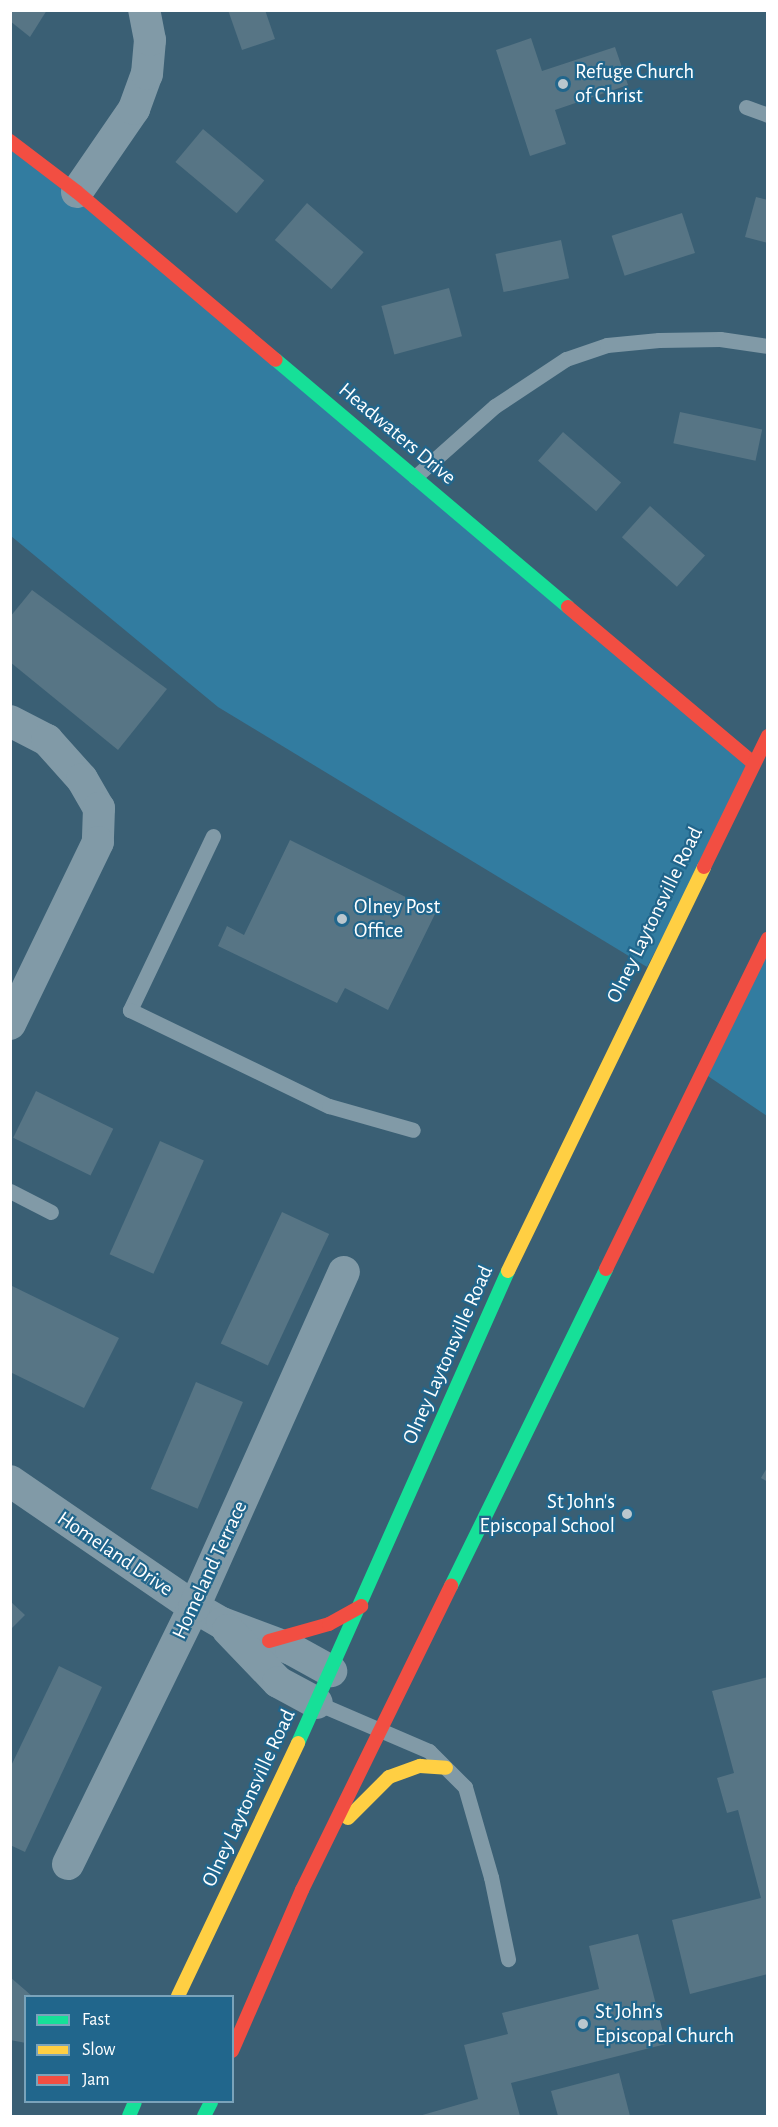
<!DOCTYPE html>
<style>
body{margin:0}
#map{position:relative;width:778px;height:2127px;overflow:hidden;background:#3a5f74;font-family:"Alegreya Sans",sans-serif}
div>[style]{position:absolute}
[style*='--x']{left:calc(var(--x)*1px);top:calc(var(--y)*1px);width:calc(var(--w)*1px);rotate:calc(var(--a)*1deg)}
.green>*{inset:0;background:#327ca0}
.building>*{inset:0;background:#577585;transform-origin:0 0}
.lane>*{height:15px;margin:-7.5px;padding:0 7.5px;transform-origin:7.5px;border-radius:7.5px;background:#819aa7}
.street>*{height:32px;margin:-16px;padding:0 16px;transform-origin:16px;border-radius:16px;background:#819aa7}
.fast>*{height:14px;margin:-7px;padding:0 7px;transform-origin:7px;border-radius:7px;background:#16e098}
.slow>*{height:14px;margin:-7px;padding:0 7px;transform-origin:7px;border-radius:7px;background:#ffcf43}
.jam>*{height:14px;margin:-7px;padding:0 7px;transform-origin:7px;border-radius:7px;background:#f24e42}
.dots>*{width:16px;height:16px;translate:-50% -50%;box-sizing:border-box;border:3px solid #21668c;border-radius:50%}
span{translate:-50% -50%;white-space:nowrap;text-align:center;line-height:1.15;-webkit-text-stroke:4.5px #21668c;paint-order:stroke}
.poi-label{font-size:21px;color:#fff}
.left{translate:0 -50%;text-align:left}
.right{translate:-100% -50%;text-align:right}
.street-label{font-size:21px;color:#fff}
.frame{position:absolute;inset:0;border:12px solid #fff;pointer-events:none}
.legend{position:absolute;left:24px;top:1995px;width:210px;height:108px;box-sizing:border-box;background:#21668c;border:2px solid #7aa3ba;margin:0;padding:8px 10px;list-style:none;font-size:18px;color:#fff}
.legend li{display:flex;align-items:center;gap:12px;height:30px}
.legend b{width:30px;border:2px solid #7aa3ba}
</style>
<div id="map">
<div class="green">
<i style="clip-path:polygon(10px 141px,753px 763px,647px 967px,218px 707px,11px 536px)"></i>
<i style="clip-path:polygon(767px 939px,767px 1116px,702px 1072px)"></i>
</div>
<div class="building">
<i style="clip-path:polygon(10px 10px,47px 10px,30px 37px,10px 21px)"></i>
<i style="clip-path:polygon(228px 10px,265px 10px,275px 39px,242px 50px)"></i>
<i style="clip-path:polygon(531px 38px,542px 71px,615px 47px,628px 85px,555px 110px,566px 144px,530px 156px,496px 50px)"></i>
<i style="left:203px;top:129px;width:80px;height:43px;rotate:40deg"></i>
<i style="clip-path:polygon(756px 197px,768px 200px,768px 243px,745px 237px)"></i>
<i style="left:307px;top:203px;width:75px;height:49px;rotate:41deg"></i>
<i style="left:682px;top:213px;width:42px;height:74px;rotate:72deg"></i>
<i style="left:561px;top:240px;width:39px;height:67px;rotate:78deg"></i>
<i style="left:449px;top:288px;width:50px;height:70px;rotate:75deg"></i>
<i style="left:680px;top:412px;width:84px;height:32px;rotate:12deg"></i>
<i style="left:563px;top:432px;width:77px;height:38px;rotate:41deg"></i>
<i style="left:650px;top:506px;width:74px;height:42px;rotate:42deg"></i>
<i style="clip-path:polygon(32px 590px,167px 689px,118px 750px,10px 662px,10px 617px)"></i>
<i style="clip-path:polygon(290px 840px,436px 912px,388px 1010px,345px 988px,337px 1003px,218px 946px,227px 926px,244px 935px)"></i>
<i style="left:36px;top:1091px;width:86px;height:52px;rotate:26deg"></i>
<i style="left:160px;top:1141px;width:48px;height:124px;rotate:24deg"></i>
<i style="left:282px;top:1212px;width:52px;height:145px;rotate:25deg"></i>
<i style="clip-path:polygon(10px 1285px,119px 1338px,84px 1408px,10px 1372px)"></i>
<i style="left:196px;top:1382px;width:51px;height:116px;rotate:23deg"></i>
<i style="clip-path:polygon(768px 1466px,768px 1482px,761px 1478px)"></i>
<i style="clip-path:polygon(10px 1601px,25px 1615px,10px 1630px)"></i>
<i style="clip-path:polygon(59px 1666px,102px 1687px,25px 1852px,10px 1845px,10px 1768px)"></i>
<i style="clip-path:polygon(768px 1677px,768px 1974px,690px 1994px,672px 1920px,761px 1898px,738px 1810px,727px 1813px,717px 1778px,734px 1773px,712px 1691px)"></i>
<i style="clip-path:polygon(638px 1934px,666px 2044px,511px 2083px,520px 2116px,419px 2116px,478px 2099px,464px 2045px,508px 2034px,502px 2013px,599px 1989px,589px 1946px)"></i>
<i style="clip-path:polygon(10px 1977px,32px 1996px,26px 1996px,26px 2043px,10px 2040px)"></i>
<i style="clip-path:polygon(619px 2073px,630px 2116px,558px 2116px,551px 2091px)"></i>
</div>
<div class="lane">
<i style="--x:746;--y:107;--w:23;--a:20"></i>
<i style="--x:415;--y:477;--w:107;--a:-41.6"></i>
<i style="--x:495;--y:406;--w:85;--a:-33.5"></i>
<i style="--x:566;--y:359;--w:43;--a:-18.9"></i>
<i style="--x:607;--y:345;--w:52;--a:-5.5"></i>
<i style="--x:659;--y:340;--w:61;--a:-0.9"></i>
<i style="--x:720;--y:339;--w:49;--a:8.3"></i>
<i style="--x:213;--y:836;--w:193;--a:115.5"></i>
<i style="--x:130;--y:1010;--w:221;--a:25.8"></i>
<i style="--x:329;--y:1106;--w:87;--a:15.9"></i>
<i style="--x:10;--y:1191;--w:46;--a:27.1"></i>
<i style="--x:317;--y:1703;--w:122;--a:23.2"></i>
<i style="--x:429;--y:1751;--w:51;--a:45"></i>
<i style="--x:465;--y:1787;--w:94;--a:73.9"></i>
<i style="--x:491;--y:1877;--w:84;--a:78.3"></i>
</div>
<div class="street">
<i style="--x:77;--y:192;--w:101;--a:-55.5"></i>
<i style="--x:134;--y:109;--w:37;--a:-70"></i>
<i style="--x:147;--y:74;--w:34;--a:-85"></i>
<i style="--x:150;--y:40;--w:31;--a:-101"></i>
<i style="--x:10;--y:721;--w:42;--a:27.2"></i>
<i style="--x:47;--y:740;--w:52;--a:48.1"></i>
<i style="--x:82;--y:779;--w:34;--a:60"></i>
<i style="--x:99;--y:808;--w:34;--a:92"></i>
<i style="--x:98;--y:842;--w:202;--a:115.8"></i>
<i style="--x:10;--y:1481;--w:223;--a:34.4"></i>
<i style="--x:194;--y:1607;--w:32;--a:30"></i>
<i style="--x:222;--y:1623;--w:74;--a:20.6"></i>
<i style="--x:291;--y:1649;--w:46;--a:28.8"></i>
<i style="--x:228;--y:1630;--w:72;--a:46.1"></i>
<i style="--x:278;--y:1682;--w:44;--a:28.3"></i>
<i style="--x:68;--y:1864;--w:286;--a:-63.9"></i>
<i style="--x:194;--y:1607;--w:367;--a:-65.9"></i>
</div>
<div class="fast">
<i style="--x:276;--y:360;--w:382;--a:40.2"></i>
<i style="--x:451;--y:1586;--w:353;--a:-63.9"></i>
<i style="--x:298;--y:1743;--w:517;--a:-66.01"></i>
<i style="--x:129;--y:2116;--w:15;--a:-67"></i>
<i style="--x:204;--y:2116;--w:16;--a:-63"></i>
</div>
<div class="slow">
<i style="--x:508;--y:1271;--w:449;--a:-64.1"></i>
<i style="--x:348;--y:1818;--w:58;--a:-45"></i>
<i style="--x:389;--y:1777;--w:33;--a:-20"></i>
<i style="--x:420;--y:1766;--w:26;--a:4"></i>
<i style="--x:178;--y:1996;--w:280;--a:-64.6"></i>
</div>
<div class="jam">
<i style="--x:10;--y:141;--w:84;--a:37.3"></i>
<i style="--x:77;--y:192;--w:260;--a:40.2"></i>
<i style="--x:568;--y:607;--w:242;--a:40.1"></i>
<i style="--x:704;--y:867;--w:146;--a:-64"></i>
<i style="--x:606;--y:1269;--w:368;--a:-63.9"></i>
<i style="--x:269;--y:1641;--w:62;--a:-15.8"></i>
<i style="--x:329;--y:1624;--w:37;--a:-29"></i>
<i style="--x:232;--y:2051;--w:176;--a:-66.5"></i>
<i style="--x:302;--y:1890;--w:339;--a:-63.9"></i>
</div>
<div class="dots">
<i style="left:563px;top:84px;background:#bac7ce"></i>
<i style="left:342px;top:919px;background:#bac7ce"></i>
<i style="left:627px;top:1514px;background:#bac7ce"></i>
<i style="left:583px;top:2024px;background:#bac7ce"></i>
</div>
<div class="poi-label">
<span class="left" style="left:575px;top:84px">Refuge Church<br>of Christ</span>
<span class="left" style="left:354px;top:919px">Olney Post<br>Office</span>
<span class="right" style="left:615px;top:1514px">St John's<br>Episcopal School</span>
<span class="left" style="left:595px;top:2024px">St John's<br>Episcopal Church</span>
</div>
<div class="street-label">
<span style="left:397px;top:434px;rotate:40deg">Headwaters Drive</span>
<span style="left:655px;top:915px;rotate:-64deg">Olney Laytonsville Road</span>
<span style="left:448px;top:1355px;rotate:-66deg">Olney Laytonsville Road</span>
<span style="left:115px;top:1554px;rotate:34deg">Homeland Drive</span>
<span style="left:210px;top:1570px;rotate:-65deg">Homeland Terrace</span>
<span style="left:249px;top:1798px;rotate:-65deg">Olney Laytonsville Road</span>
</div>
<div class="frame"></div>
<ul class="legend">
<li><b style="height:8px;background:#16e098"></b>Fast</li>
<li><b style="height:8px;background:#ffcf43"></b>Slow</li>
<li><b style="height:8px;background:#f24e42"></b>Jam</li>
</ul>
</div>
